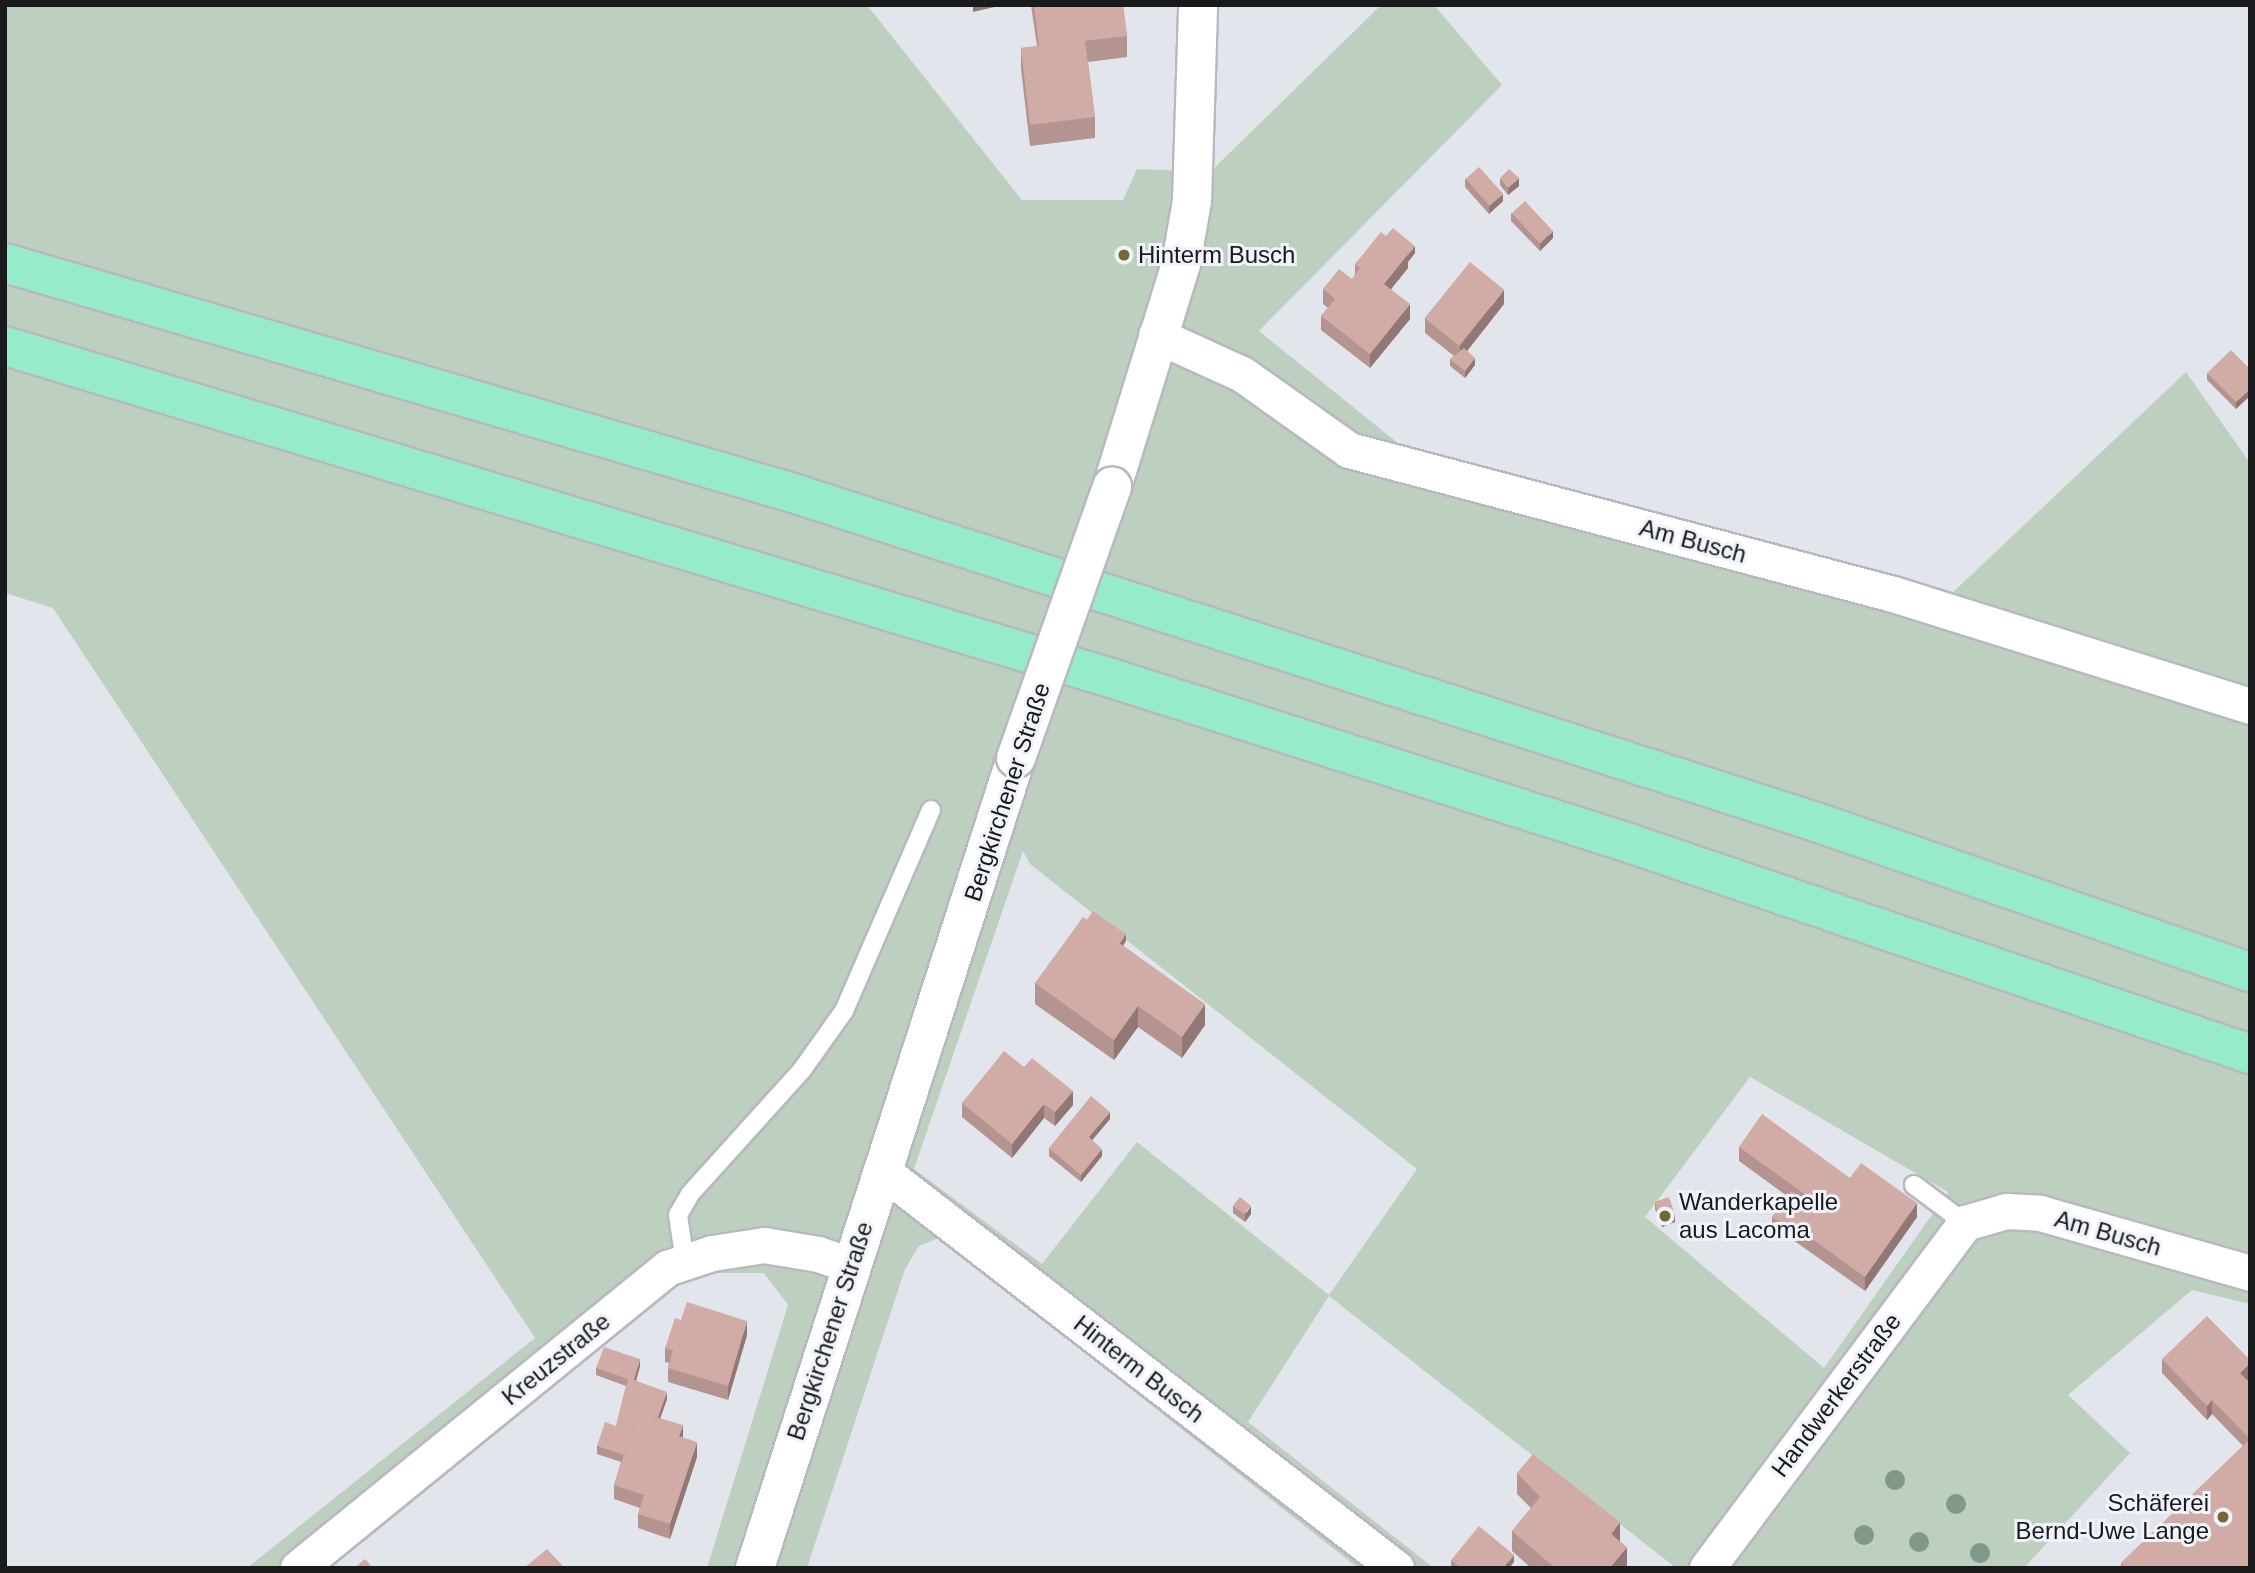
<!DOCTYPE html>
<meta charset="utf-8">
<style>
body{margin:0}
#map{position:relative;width:2255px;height:1573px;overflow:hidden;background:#e3e5ec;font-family:Arial,sans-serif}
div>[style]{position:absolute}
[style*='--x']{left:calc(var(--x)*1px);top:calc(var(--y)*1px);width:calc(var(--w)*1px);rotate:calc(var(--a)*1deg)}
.green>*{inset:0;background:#bdd0bf}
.roads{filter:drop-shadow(2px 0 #b8b9c0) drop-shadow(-2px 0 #b8b9c0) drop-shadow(0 2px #b8b9c0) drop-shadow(0 -2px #b8b9c0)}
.lane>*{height:18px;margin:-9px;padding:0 9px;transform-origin:9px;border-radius:9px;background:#fff}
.street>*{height:35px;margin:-17.5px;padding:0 17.5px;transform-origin:17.5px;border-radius:17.5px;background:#fff}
.secondary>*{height:38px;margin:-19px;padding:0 19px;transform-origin:19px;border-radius:19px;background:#fff}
.highway>*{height:38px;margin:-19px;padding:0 19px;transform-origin:19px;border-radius:19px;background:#96ecc9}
.bridges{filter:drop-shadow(2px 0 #b8b9c0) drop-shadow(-2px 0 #b8b9c0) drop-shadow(0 2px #b8b9c0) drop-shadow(0 -2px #b8b9c0)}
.secondary-bridge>*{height:38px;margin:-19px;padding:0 19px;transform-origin:19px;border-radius:19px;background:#fff}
.trees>*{width:20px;height:20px;margin:-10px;border-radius:50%;background:#819989}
.wall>*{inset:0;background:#b49490}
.shaded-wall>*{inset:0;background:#927875}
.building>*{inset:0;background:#d1aca7;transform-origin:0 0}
.dots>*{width:19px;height:19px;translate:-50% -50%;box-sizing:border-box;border:4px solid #f1f3fa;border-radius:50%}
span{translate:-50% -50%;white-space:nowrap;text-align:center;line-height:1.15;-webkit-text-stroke:6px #f1f3fa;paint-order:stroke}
.poi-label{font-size:24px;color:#191a1c}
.left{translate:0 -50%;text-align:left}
.right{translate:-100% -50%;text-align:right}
.street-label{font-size:24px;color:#191a1c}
.frame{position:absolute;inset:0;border:7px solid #191a1c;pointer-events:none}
</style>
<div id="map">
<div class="green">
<i style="clip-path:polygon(evenodd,5px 5px,867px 5px,1022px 200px,1123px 200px,1137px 169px,1210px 172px,1381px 5px,1434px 5px,1502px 85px,1259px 331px,1399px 444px,1950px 595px,2186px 372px,2250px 463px,2250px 1304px,2192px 1290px,2068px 1395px,2130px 1453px,2024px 1568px,1676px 1568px,1329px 1296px,1248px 1422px,1434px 1568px,1358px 1568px,939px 1238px,919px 1246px,905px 1269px,807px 1568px,707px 1568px,788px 1305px,764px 1273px,706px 1273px,675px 1284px,325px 1568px,247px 1568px,535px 1338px,53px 608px,5px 593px,5px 5px,1023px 851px,1030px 864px,1417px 1169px,1329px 1295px,1137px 1142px,1042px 1264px,914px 1169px,1023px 851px,5px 5px,1750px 1077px,1948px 1192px,1824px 1368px,1645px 1217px,1750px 1077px)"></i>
</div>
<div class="roads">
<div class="lane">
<i style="--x:1914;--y:1185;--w:64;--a:36.7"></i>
<i style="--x:685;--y:1262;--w:48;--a:-98.5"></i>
<i style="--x:678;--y:1215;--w:24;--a:-60"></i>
<i style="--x:690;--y:1194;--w:167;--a:-47.9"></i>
<i style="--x:802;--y:1070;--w:72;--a:-54.6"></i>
<i style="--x:844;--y:1011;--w:219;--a:-66.6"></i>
</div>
<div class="street">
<i style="--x:1156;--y:335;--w:94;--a:24.4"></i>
<i style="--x:1242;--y:374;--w:131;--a:35.4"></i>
<i style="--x:1349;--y:450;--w:563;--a:14.83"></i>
<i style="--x:1893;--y:594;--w:374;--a:17.4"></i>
<i style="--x:881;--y:1170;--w:651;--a:37.7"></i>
<i style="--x:298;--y:1568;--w:476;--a:-39.1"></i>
<i style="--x:667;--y:1268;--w:47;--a:-18.4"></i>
<i style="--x:712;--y:1253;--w:53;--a:-8.7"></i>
<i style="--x:764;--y:1245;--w:55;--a:9.5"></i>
<i style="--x:818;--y:1254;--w:34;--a:19"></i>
<i style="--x:1707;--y:1568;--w:431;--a:-53.2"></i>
<i style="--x:1965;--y:1223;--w:43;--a:-16.3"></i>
<i style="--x:2006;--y:1211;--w:34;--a:3"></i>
<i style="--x:2040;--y:1213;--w:218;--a:15.9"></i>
</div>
<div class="secondary">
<i style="--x:1112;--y:487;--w:233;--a:-72.8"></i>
<i style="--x:1181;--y:264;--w:64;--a:-80.1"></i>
<i style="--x:1192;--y:201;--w:196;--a:-88.2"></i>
<i style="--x:755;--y:1568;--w:851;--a:-72.14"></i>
</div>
<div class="highway">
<i style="--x:5;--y:263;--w:821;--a:16.27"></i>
<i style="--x:793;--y:493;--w:1075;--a:17.83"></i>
<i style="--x:1816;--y:822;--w:459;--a:19.1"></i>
<i style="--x:5;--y:346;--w:1155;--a:16.71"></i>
<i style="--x:1111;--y:678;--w:544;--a:17.67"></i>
<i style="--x:1629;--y:843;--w:656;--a:18.77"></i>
</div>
</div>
<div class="bridges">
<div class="secondary-bridge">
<i style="--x:1016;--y:758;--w:288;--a:-70.5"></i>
</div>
</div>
<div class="trees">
<i style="left:1895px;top:1480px"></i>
<i style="left:1956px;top:1504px"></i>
<i style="left:1864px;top:1535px"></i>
<i style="left:1919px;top:1542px"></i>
<i style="left:1980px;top:1553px"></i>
</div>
<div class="wall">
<i style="clip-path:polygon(1031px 5px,1123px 5px,1127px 36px,1127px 57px,1088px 62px,1095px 117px,1095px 138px,1030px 146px,1021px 69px,1021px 48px,1037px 46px)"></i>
<i style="clip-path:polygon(1500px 178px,1519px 186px,1508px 195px,1500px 185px)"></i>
<i style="clip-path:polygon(1465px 179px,1503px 201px,1489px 214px,1465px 187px)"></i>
<i style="clip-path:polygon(1511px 213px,1553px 238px,1540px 251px,1511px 221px)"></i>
<i style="clip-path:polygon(1386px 236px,1415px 253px,1408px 262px,1408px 268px,1391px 289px,1410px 319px,1370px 368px,1321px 330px,1321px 316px,1328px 308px,1323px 304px,1323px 289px,1352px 279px,1355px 275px,1355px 264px)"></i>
<i style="clip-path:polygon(1504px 304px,1467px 351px,1475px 365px,1465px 378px,1450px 366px,1450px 359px,1454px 356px,1425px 333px,1425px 318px)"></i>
<i style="clip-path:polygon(2250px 369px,2236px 409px,2207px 380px,2207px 373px)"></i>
<i style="clip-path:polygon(1126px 941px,1123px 946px,1205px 1025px,1182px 1058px,1138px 1027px,1114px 1060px,1035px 1004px,1035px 983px)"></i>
<i style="clip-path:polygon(962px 1103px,1073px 1105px,1055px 1126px,1044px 1118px,1012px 1158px,962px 1117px)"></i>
<i style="clip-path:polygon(1110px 1119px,1092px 1140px,1102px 1156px,1081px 1182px,1049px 1156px,1049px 1148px)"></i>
<i style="clip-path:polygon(1739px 1147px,1850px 1178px,1917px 1217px,1865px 1291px,1772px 1225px,1772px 1217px,1787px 1196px,1739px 1161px)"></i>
<i style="clip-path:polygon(1655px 1202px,1675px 1222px,1662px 1227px,1655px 1209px)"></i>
<i style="clip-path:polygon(1233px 1206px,1251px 1214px,1245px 1222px,1233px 1213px)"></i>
<i style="clip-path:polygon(681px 1320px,747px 1335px,728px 1400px,668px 1382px,668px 1368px,669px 1363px,665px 1362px,665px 1348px)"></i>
<i style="clip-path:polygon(2162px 1359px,2247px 1380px,2250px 1383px,2250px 1568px,2121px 1568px,2121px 1563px,2243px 1446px,2212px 1414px,2207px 1420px,2162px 1373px)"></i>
<i style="clip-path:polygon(640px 1366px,636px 1381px,667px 1399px,660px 1418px,683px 1438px,697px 1457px,670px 1539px,638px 1528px,638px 1514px,640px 1508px,614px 1499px,614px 1485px,621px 1462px,597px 1454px,597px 1446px,616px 1426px,626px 1386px,596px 1375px,596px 1368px)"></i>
<i style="clip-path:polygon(1517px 1473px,1620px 1541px,1627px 1567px,1531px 1568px,1512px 1551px,1512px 1531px,1531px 1508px,1517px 1494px)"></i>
<i style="clip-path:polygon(1451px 1560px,1514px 1562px,1509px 1568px,1452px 1568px,1451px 1567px)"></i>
</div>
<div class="shaded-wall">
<i style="clip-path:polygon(973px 5px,1003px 5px,973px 12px)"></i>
<i style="clip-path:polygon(1519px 178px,1519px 186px,1508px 195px,1508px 188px)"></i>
<i style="clip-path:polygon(1503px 194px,1503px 201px,1489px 214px,1489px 206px)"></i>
<i style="clip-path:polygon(1553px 231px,1553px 238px,1540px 251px,1540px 244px)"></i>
<i style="clip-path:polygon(1415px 246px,1415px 253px,1408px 262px,1408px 268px,1384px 298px,1384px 284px)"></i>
<i style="clip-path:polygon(1504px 290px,1504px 304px,1460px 360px,1460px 346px)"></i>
<i style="clip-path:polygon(1410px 304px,1410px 319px,1370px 368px,1370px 354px)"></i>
<i style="clip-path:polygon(1475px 358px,1475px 365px,1465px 378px,1465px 371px)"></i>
<i style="clip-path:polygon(2250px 389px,2250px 396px,2236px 409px,2236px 402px)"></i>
<i style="clip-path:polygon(1126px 934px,1126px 941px,1113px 960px,1113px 953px)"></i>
<i style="clip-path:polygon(1205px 1004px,1205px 1025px,1182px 1058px,1182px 1037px)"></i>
<i style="clip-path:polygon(1138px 1006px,1138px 1027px,1114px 1060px,1114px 1040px)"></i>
<i style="clip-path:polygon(1073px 1091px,1073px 1105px,1055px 1126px,1055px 1112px)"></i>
<i style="clip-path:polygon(1044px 1104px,1044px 1118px,1012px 1158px,1012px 1144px)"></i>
<i style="clip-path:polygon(1110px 1112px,1110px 1119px,1089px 1144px,1089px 1137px)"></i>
<i style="clip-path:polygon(1102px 1149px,1102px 1156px,1081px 1182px,1081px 1175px)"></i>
<i style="clip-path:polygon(1917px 1203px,1917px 1217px,1865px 1291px,1865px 1277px)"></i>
<i style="clip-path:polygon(1251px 1206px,1251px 1214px,1245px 1222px,1245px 1215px)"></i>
<i style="clip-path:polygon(1675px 1215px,1675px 1222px,1662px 1227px,1662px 1220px)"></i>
<i style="clip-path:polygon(747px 1321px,747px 1335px,728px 1400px,728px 1386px)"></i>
<i style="clip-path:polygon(640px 1359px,640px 1366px,634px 1388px,634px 1380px)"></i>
<i style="clip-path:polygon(2250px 1363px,2250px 1378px,2240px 1387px,2240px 1373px)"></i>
<i style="clip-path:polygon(667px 1392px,667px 1399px,652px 1442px,652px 1435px)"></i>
<i style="clip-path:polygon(2212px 1400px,2212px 1414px,2207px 1420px,2207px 1406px)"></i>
<i style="clip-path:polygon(683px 1425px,683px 1440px,679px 1436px)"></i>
<i style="clip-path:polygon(697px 1442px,697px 1457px,670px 1539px,670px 1524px)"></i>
<i style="clip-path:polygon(1620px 1522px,1620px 1543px,1611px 1534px)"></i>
<i style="clip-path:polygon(1627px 1547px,1627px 1567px,1610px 1568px)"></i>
<i style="clip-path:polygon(1514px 1555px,1514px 1562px,1509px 1568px,1503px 1568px)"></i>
</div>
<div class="building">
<i style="clip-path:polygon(1034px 5px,1123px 5px,1127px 36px,1085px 41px,1095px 117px,1030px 125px,1021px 48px,1039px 46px)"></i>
<i style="left:1479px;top:167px;width:36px;height:18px;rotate:48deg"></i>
<i style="clip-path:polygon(1509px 169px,1519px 178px,1508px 188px,1500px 178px)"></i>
<i style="left:1525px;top:201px;width:41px;height:18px;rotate:47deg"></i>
<i style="clip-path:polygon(1393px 228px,1415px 246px,1408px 255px,1408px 254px,1386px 236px)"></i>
<i style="clip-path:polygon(1381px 232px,1408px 254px,1384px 284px,1410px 304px,1370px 354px,1321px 316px,1335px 299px,1323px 289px,1339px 269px,1352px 279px,1360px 268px,1355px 264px)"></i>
<i style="left:1470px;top:262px;width:44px;height:72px;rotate:39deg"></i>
<i style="clip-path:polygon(1464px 348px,1475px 358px,1465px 371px,1450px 359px)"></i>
<i style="clip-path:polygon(2231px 350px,2250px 369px,2250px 389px,2236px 402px,2207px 373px)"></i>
<i style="left:1093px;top:911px;width:40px;height:11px;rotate:35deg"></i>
<i style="clip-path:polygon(1083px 917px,1205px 1004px,1182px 1037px,1138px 1006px,1114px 1040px,1035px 983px)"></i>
<i style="clip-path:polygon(1004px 1051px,1024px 1067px,1032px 1058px,1073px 1091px,1055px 1112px,1044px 1104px,1012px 1144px,962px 1103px)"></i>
<i style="clip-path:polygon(1091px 1096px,1110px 1112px,1089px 1137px,1102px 1149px,1081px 1175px,1049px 1148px)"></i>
<i style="clip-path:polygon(1762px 1114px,1850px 1178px,1861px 1163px,1917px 1203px,1865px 1277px,1801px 1231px,1820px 1205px,1739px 1147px)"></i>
<i style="clip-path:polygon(1791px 1191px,1816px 1210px,1801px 1231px,1801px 1238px,1772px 1217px)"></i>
<i style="left:1240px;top:1197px;width:14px;height:11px;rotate:39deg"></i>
<i style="left:1669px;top:1197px;width:19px;height:15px;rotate:72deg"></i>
<i style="clip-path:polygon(687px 1302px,747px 1321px,728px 1386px,668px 1368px,673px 1350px,665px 1348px,675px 1318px,681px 1320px)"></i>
<i style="clip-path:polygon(2207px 1316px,2250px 1360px,2250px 1363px,2240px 1373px,2250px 1383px,2250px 1439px,2212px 1400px,2207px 1406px,2162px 1359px)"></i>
<i style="clip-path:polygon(604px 1347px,640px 1359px,634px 1380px,667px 1392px,658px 1417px,656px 1417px,652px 1428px,635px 1422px,624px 1455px,597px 1446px,605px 1422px,616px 1426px,628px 1379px,596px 1368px)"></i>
<i style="clip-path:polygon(656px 1417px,683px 1425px,679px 1436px,697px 1442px,670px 1524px,638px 1514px,644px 1495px,614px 1485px,635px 1422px,652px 1428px)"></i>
<i style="clip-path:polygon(2250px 1439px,2250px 1568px,2126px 1568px,2121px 1563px)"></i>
<i style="clip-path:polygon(1533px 1454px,1620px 1522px,1611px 1534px,1627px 1547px,1610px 1568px,1555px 1568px,1512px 1531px,1540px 1497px,1517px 1473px)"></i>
<i style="clip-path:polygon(1479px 1526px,1514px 1555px,1503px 1568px,1461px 1568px,1451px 1560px)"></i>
<i style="clip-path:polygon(547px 1549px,565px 1568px,524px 1568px)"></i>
<i style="clip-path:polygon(365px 1559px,373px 1568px,354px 1568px)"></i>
</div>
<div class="dots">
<i style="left:1124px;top:255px;background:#736734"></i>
<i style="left:1665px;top:1216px;background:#736734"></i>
<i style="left:2223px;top:1517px;background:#736734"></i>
</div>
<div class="poi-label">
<span class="left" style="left:1138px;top:255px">Hinterm Busch</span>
<span class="left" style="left:1679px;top:1216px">Wanderkapelle<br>aus Lacoma</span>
<span class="right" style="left:2209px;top:1517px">Schäferei<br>Bernd-Uwe Lange</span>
</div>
<div class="street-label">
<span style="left:1693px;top:541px;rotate:15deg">Am Busch</span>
<span style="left:1007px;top:792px;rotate:-72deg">Bergkirchener Straße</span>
<span style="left:2108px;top:1233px;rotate:16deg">Am Busch</span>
<span style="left:830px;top:1331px;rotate:-72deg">Bergkirchener Straße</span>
<span style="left:556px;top:1359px;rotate:-39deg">Kreuzstraße</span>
<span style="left:1139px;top:1369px;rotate:38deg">Hinterm Busch</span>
<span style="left:1836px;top:1395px;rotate:-53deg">Handwerkerstraße</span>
</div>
<div class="frame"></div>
</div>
